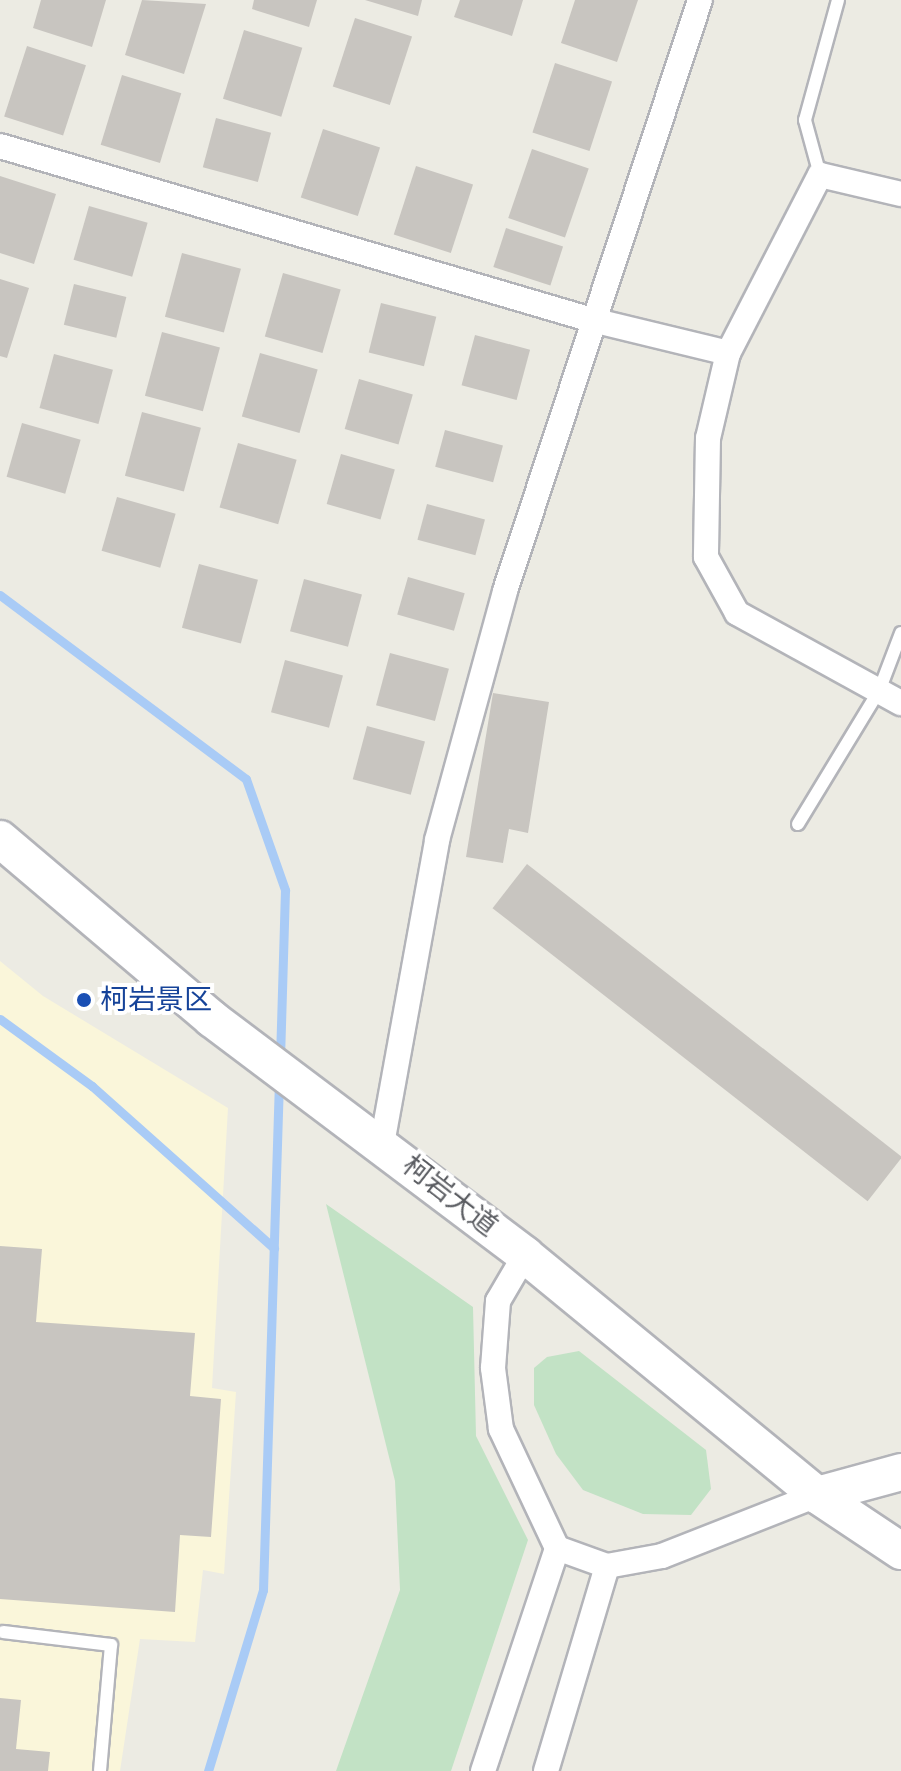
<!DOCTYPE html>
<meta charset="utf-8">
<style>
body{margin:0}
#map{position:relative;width:901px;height:1771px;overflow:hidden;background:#ecebe3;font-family:Roboto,"Noto Sans SC",sans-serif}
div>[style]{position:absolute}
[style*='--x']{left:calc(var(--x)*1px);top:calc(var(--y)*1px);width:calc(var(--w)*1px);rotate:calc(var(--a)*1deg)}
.commercial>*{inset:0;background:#faf6da}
.green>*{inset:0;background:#c2e2c5}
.stream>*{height:9px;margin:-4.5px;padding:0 4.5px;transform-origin:4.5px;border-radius:4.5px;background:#a9cbf6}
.building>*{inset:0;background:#c8c5c0;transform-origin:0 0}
.roads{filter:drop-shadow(2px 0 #b3b4b9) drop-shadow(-2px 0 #b3b4b9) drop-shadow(0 2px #b3b4b9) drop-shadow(0 -2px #b3b4b9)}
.lane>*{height:12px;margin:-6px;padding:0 6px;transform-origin:6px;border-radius:6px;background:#fff}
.street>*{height:24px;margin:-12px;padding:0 12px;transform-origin:12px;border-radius:12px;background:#fff}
.secondary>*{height:36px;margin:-18px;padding:0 18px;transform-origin:18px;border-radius:18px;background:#fff}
.dots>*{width:22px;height:22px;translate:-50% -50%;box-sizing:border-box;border:4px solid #fff;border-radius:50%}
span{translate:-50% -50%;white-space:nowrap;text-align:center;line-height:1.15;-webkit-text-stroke:8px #fff;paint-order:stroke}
.transit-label{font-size:28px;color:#164399}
.left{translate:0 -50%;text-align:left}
.street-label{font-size:28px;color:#5b5d62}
</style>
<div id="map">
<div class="commercial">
<i style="clip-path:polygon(0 961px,43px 996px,228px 1108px,212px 1388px,236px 1392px,224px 1574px,203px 1570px,195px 1642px,140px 1639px,120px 1771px,0 1771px)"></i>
</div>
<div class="green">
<i style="clip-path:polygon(326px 1204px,473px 1307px,476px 1436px,528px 1540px,451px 1771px,336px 1771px,400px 1590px,395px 1481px)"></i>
<i style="clip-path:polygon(579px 1351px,706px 1450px,711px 1489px,691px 1515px,643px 1514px,583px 1490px,556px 1454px,534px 1405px,534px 1368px,547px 1357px)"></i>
</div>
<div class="stream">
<i style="--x:0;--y:595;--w:307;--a:36.8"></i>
<i style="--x:246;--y:779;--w:118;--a:70.6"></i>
<i style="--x:285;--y:890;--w:168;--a:91.7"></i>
<i style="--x:0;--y:1019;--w:114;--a:36.1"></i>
<i style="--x:92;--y:1086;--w:244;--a:41.7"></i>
<i style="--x:208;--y:1771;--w:189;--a:-73.1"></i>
<i style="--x:263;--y:1590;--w:509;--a:-88.2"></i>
</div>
<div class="building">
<i style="clip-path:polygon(41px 0,106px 0,92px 47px,33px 28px)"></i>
<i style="clip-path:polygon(142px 0,206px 4px,184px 74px,125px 55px)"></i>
<i style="clip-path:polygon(254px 0,317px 0,309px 27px,252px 9px)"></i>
<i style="clip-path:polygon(365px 0,422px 0,418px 16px)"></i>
<i style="clip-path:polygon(460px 0,523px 0,512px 36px,454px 17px)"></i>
<i style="clip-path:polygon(575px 0,638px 0,617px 62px,561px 43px)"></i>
<i style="left:355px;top:18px;width:60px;height:72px;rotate:18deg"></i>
<i style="left:244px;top:30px;width:61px;height:72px;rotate:17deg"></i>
<i style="left:27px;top:46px;width:62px;height:74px;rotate:18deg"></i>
<i style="left:555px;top:63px;width:60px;height:73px;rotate:18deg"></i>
<i style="left:122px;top:75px;width:62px;height:73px;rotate:17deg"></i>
<i style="left:216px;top:118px;width:57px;height:51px;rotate:15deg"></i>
<i style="left:323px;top:129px;width:60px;height:72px;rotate:18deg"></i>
<i style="left:532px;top:149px;width:60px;height:73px;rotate:19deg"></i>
<i style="left:416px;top:166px;width:60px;height:72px;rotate:18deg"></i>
<i style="clip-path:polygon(0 176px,56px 194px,34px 264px,0 253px)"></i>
<i style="left:89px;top:206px;width:61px;height:56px;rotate:16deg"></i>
<i style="left:506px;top:228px;width:60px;height:41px;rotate:18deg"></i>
<i style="left:182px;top:253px;width:61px;height:66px;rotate:15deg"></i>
<i style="left:283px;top:273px;width:60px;height:66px;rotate:16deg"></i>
<i style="clip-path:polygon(0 279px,29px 288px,7px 358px,0 356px)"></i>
<i style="left:74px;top:284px;width:54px;height:42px;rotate:14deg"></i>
<i style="left:381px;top:303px;width:57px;height:51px;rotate:14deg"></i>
<i style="left:162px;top:332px;width:60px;height:66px;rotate:15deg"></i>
<i style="left:475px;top:335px;width:57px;height:52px;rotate:15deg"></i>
<i style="left:260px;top:353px;width:60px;height:66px;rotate:16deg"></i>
<i style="left:54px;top:354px;width:61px;height:56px;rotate:15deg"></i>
<i style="left:359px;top:379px;width:56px;height:52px;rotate:16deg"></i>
<i style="left:142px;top:412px;width:61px;height:66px;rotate:15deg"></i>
<i style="left:22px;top:423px;width:61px;height:56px;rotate:16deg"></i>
<i style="left:445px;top:430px;width:60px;height:38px;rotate:15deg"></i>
<i style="left:238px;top:443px;width:61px;height:67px;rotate:16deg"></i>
<i style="left:341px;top:454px;width:56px;height:52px;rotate:16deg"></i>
<i style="left:117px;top:497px;width:61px;height:56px;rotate:16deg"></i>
<i style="left:427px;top:504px;width:60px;height:37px;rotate:15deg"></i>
<i style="left:199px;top:564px;width:61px;height:66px;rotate:15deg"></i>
<i style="left:408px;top:577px;width:59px;height:39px;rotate:16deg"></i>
<i style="left:304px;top:579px;width:60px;height:54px;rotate:15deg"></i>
<i style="left:390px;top:653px;width:61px;height:54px;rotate:15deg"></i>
<i style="left:285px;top:660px;width:60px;height:54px;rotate:15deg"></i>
<i style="clip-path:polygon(493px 693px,549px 702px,528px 833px,509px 829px,503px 863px,466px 857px)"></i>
<i style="left:367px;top:726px;width:60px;height:55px;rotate:15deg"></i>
<i style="left:527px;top:864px;width:476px;height:56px;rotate:38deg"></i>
<i style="clip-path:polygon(0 1246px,42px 1249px,36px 1322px,195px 1333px,190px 1396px,221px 1399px,211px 1537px,180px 1535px,175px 1612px,0 1599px)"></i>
<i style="clip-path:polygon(0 1698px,21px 1700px,16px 1749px,50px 1752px,48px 1771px,0 1771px)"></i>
</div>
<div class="roads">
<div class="lane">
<i style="--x:820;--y:175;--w:57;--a:-105.3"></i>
<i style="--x:805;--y:120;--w:124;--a:-74.6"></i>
<i style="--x:798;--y:824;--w:156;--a:-58.7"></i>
<i style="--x:879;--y:691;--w:62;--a:-69.2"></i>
<i style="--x:3;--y:1632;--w:109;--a:6.9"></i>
<i style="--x:111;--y:1645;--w:126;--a:95"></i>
</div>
<div class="street">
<i style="--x:0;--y:146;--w:617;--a:16.38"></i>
<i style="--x:592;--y:320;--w:140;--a:13.6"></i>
<i style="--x:901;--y:194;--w:83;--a:-166.8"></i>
<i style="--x:820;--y:175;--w:200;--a:117.3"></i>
<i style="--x:728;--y:353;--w:87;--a:103.2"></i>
<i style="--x:708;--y:438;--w:119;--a:91"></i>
<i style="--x:706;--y:557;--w:64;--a:61"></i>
<i style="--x:737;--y:613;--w:187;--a:28.8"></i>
<i style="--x:382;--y:1144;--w:309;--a:-79.7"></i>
<i style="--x:437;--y:840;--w:258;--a:-74.7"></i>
<i style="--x:505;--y:591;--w:622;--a:-71.74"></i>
<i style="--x:557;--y:1548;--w:53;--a:19.8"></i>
<i style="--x:607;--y:1566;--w:56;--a:-10.3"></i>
<i style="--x:662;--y:1556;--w:167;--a:-21.5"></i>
<i style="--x:483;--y:1771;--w:235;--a:-71.6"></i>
<i style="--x:557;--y:1548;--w:132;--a:-115.2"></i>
<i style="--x:501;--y:1429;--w:62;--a:-97.5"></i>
<i style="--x:493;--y:1368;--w:67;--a:-85.7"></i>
<i style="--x:498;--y:1301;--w:53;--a:-59.6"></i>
<i style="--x:546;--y:1771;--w:214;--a:-73.4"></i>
</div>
<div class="secondary">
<i style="--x:0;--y:839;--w:278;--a:40.3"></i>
<i style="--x:212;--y:1019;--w:392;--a:37"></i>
<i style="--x:525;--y:1255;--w:378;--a:39.4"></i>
<i style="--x:817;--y:1495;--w:101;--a:33.7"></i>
<i style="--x:817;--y:1495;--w:87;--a:-15.3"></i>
</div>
</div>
<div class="dots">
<i style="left:84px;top:1000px;background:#1a4fb4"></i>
</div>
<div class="transit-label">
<span class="left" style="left:100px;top:1000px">柯岩景区</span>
</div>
<div class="street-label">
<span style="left:450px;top:1196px;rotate:38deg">柯岩大道</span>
</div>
</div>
